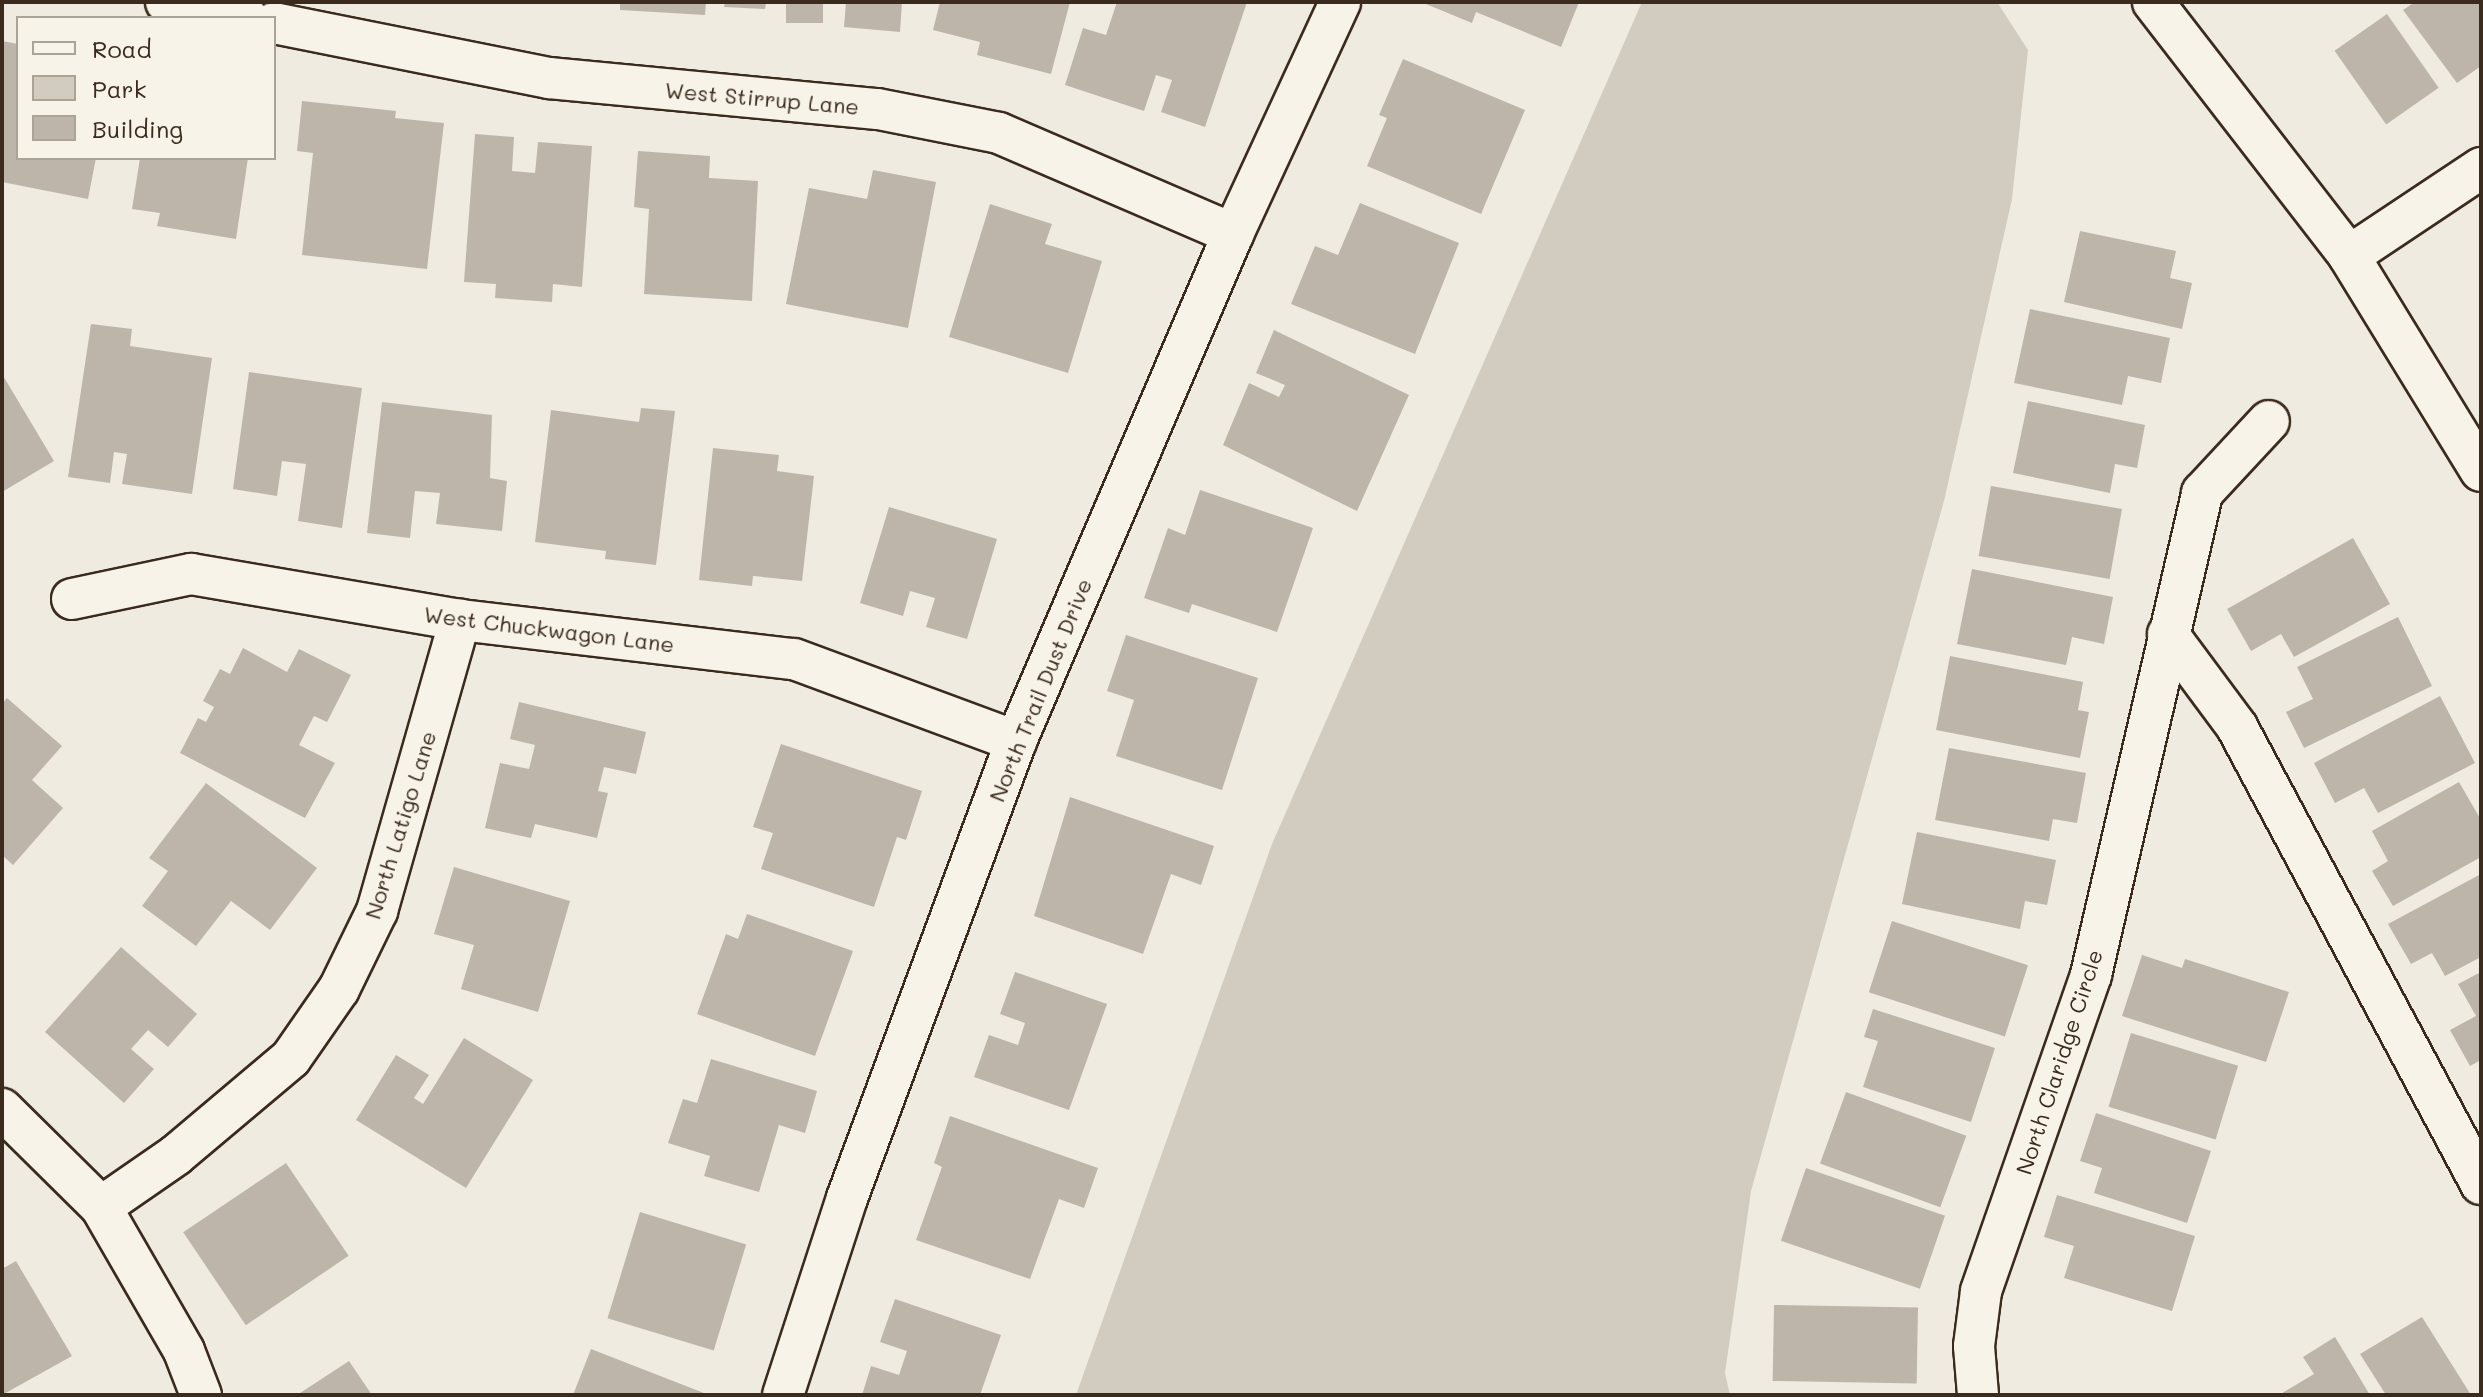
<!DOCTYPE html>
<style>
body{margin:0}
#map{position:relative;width:2483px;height:1397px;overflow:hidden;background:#efebe0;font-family:Mali,sans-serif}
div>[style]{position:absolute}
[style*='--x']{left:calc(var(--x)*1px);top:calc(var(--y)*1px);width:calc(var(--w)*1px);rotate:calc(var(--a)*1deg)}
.green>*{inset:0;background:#d1cbc0}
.building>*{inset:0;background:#bdb5aa;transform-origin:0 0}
.roads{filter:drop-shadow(2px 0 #3b2a1e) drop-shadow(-2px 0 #3b2a1e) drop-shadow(0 2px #3b2a1e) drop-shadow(0 -2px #3b2a1e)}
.minor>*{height:40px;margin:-20px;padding:0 20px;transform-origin:20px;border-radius:20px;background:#f7f3e8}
span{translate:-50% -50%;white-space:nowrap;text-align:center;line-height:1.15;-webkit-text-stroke:7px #f7f3e8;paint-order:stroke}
.street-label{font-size:22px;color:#3b2a1e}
.frame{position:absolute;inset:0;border:4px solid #3b2a1e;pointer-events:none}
.legend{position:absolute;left:16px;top:16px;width:260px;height:144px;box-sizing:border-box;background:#f7f3e8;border:2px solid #aca397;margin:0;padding:10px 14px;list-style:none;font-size:24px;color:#3b2a1e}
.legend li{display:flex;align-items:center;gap:16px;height:40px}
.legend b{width:40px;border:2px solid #aca397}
</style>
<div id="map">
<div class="green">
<i style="clip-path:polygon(1642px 2px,1997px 2px,2028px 50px,2012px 199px,1944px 501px,1751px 1191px,1725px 1373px,1730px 1395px,1076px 1395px,1272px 844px)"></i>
</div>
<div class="building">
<i style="clip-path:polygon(620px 2px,706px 2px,705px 15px,620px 10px)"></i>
<i style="clip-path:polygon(725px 2px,766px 2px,765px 9px,724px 7px)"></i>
<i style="left:786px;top:2px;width:37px;height:21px"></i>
<i style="clip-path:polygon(846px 2px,902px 2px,900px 32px,844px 27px)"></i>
<i style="clip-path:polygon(940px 2px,1070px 2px,1051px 74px,977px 55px,980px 42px,933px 30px)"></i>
<i style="clip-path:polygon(1117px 2px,1247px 2px,1205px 127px,1161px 112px,1172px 80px,1156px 75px,1144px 111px,1065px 85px,1083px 28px,1106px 35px)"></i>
<i style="clip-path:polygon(1421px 2px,1579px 2px,1561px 47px,1476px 12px,1472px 23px)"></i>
<i style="clip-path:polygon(2415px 2px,2479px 2px,2481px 66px,2457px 83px,2403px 10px)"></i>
<i style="left:2387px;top:14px;width:90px;height:64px;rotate:55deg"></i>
<i style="clip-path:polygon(2px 41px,18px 44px,18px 158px,96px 158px,88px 199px,2px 182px)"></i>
<i style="clip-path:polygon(1403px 59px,1525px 110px,1481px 214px,1367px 166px,1387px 118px,1379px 115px)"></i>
<i style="clip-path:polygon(302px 101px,396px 111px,395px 118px,444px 123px,427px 269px,302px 255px,313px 153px,297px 151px)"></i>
<i style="clip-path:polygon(475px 134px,514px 137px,512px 171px,535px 173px,538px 142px,592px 146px,582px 287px,553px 284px,552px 302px,495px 298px,496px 284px,464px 282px)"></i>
<i style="clip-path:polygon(638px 151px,710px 156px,709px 178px,758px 181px,752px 301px,644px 294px,649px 209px,634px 207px)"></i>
<i style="clip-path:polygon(140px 158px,248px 158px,236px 239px,157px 226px,160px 213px,132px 209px)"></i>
<i style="clip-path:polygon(873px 170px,936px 182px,908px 328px,786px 304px,809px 188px,867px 199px)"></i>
<i style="clip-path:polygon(1360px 203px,1459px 243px,1415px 354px,1291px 304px,1315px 246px,1338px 255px)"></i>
<i style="clip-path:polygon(990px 204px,1052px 224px,1045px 244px,1102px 261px,1068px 373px,949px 337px)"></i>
<i style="clip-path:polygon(2080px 231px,2176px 251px,2170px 278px,2192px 283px,2182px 329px,2064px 302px)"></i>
<i style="clip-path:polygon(2030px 309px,2170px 338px,2161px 383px,2128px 376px,2122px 405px,2014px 383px)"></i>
<i style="clip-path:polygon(91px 324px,132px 329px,130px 346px,212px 358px,192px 494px,122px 484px,127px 454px,114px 452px,110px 483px,68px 477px)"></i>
<i style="clip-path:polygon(1274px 330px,1409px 395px,1357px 511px,1223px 445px,1249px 383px,1279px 397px,1285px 385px,1256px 373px)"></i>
<i style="clip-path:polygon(249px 372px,362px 388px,342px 528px,298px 521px,306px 464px,282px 461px,277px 496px,233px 489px)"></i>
<i style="clip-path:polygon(2px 374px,54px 461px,2px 492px)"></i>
<i style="clip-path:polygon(2028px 401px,2145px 425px,2137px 468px,2115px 464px,2110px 493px,2013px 473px)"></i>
<i style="clip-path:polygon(382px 402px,492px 415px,490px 478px,507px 481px,502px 531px,436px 524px,440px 493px,415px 491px,410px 538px,367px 533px)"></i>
<i style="clip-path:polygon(641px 408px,675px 411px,656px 565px,605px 559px,606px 551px,535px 542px,551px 410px,639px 422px)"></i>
<i style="clip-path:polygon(713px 448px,779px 455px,777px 471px,814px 476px,802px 581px,753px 576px,752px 586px,699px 580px)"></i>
<i style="left:1991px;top:486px;width:133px;height:71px;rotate:10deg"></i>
<i style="clip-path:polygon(1200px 490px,1313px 528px,1277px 632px,1192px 604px,1189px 613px,1144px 598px,1168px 528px,1185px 535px)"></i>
<i style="clip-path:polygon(889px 507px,997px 539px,967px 639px,926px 627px,935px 598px,910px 591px,903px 616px,860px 603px)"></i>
<i style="clip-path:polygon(2353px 538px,2390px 604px,2294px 657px,2281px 634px,2251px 651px,2227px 609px)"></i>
<i style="clip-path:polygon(1972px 569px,2113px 597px,2104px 644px,2072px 637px,2066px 665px,1957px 644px)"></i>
<i style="clip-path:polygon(2398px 617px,2432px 686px,2304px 748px,2286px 712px,2313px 699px,2297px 667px)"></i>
<i style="clip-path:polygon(1126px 635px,1258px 678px,1222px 790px,1116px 756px,1134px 700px,1107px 691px)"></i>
<i style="clip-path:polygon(243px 648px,287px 672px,299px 649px,351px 675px,327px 722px,314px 716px,299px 745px,335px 763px,305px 818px,180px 753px,198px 718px,206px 722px,214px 707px,203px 701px,220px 669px,230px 674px)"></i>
<i style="clip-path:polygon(1950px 656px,2083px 682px,2078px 710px,2089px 712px,2080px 758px,1936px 730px)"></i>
<i style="clip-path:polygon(2440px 696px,2475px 763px,2378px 813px,2364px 788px,2335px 803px,2314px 763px)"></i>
<i style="clip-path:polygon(7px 698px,62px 746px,32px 780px,63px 808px,13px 865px,2px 855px,2px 704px)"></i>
<i style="clip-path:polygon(519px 702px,646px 732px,636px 774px,604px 767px,598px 791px,608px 793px,597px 838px,535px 824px,531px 838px,485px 828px,500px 763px,529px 769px,535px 745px,510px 739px)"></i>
<i style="clip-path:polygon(781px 744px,922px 791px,906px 840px,897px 837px,874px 907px,761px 869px,773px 833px,753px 827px)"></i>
<i style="clip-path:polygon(1949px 748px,2086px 773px,2077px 823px,2053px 819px,2049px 841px,1935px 820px)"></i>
<i style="clip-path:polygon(2459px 782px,2481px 820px,2481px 857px,2393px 906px,2372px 871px,2388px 861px,2372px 831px)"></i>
<i style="clip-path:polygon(206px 783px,317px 868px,270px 930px,231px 901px,196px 946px,142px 906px,168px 871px,149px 858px)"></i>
<i style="clip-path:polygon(1070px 797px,1214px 846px,1201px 885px,1171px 874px,1143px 954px,1034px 916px)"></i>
<i style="clip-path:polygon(1917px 832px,2056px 860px,2047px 905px,2025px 901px,2020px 929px,1902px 904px)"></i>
<i style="clip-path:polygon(454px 867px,570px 901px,538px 1012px,461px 989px,474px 945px,434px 934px)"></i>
<i style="clip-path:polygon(2481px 874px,2481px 957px,2445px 976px,2432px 953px,2411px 964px,2388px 924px)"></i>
<i style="clip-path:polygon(747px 914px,853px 951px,815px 1056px,697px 1014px,726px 934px,738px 939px)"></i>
<i style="left:1892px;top:921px;width:143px;height:75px;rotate:18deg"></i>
<i style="clip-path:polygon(121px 947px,197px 1014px,168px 1047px,148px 1030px,131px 1049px,154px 1069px,124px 1103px,45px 1032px)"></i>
<i style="clip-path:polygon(2142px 955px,2182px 968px,2185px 959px,2289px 992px,2266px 1062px,2122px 1016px)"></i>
<i style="clip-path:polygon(1015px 972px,1107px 1004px,1069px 1110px,974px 1077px,989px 1035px,1018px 1045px,1025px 1023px,1000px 1014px)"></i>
<i style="clip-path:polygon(2481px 972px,2481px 1060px,2470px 1066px,2450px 1030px,2476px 1016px,2458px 984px)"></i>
<i style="clip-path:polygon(1873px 1009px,1995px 1048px,1971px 1122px,1863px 1087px,1878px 1041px,1864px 1037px)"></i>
<i style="left:2131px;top:1033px;width:112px;height:77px;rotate:17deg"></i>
<i style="clip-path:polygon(464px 1038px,533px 1080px,466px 1188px,356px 1120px,396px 1055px,429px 1075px,414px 1098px,423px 1104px)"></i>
<i style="clip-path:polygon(711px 1059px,817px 1091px,805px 1133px,779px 1125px,759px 1192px,704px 1176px,710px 1156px,668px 1143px,683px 1099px,697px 1103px)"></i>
<i style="left:1846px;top:1092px;width:128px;height:76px;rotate:20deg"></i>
<i style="clip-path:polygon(2096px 1113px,2211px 1151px,2187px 1223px,2094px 1193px,2102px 1168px,2080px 1161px)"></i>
<i style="clip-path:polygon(950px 1116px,1098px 1168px,1084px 1208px,1059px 1199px,1030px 1279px,916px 1240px,942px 1167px,934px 1163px)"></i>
<i style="left:286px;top:1163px;width:112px;height:124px;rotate:56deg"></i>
<i style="left:1806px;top:1168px;width:147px;height:77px;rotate:19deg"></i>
<i style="clip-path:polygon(2057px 1195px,2195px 1236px,2172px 1311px,2064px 1278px,2074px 1246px,2044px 1237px)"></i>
<i style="left:640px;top:1212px;width:111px;height:111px;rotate:17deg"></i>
<i style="clip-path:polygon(16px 1261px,72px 1356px,2px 1395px,2px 1269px)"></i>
<i style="clip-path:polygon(895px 1299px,1001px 1335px,980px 1395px,862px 1395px,871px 1366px,899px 1375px,907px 1351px,880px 1342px)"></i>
<i style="left:1774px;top:1305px;width:144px;height:76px;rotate:1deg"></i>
<i style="clip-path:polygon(2422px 1317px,2471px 1395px,2386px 1395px,2360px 1354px)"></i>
<i style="clip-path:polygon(2335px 1337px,2370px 1395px,2279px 1395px,2314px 1374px,2303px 1357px)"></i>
<i style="clip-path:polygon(591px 1349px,709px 1395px,573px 1395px)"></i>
<i style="clip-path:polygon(349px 1361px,372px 1395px,297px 1395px)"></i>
</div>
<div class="roads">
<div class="minor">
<i style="--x:166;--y:2;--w:83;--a:11.2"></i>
<i style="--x:2153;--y:2;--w:321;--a:52.3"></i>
<i style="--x:2349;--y:256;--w:252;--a:58.5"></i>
<i style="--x:274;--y:23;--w:280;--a:11.3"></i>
<i style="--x:549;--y:78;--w:330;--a:5.4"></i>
<i style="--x:878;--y:109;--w:123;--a:11.2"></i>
<i style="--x:999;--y:133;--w:255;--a:23.3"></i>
<i style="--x:2349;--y:256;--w:159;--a:-33.7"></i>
<i style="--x:72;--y:599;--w:122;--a:-11.9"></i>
<i style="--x:191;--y:574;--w:273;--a:9.7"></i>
<i style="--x:460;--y:620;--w:336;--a:6.7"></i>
<i style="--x:794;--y:659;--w:237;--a:20.3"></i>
<i style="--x:2168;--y:634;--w:116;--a:53.4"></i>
<i style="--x:2237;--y:727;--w:518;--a:61.9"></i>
<i style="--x:2;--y:1109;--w:139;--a:44.7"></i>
<i style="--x:101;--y:1207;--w:166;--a:60"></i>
<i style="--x:184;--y:1351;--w:47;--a:68.9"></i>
<i style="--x:101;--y:1207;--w:91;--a:-34.7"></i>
<i style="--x:176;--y:1155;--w:150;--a:-40.1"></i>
<i style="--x:291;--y:1058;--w:84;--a:-55.2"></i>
<i style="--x:339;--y:989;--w:87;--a:-64"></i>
<i style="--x:377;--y:911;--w:303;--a:-74.1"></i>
<i style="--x:783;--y:1395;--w:207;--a:-72"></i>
<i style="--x:847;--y:1198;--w:487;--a:-69.7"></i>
<i style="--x:1016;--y:741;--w:551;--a:-66.83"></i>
<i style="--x:1233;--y:234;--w:255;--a:-65.2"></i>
<i style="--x:1978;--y:1395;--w:49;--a:-94.7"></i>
<i style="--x:1974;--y:1346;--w:55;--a:-82.7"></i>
<i style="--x:1981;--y:1291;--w:335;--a:-70.8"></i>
<i style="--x:2091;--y:975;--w:495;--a:-77"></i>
<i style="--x:2202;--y:493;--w:98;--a:-47.1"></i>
</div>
</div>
<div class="street-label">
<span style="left:762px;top:98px;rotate:5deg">West Stirrup Lane</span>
<span style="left:549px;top:629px;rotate:7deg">West Chuckwagon Lane</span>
<span style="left:1040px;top:690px;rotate:-68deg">North Trail Dust Drive</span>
<span style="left:400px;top:825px;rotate:-73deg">North Latigo Lane</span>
<span style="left:2059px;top:1062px;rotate:-72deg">North Claridge Circle</span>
</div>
<div class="frame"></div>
<ul class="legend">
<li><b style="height:10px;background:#f7f3e8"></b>Road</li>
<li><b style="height:22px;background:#d1cbc0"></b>Park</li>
<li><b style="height:22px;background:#bdb5aa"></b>Building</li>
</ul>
</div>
